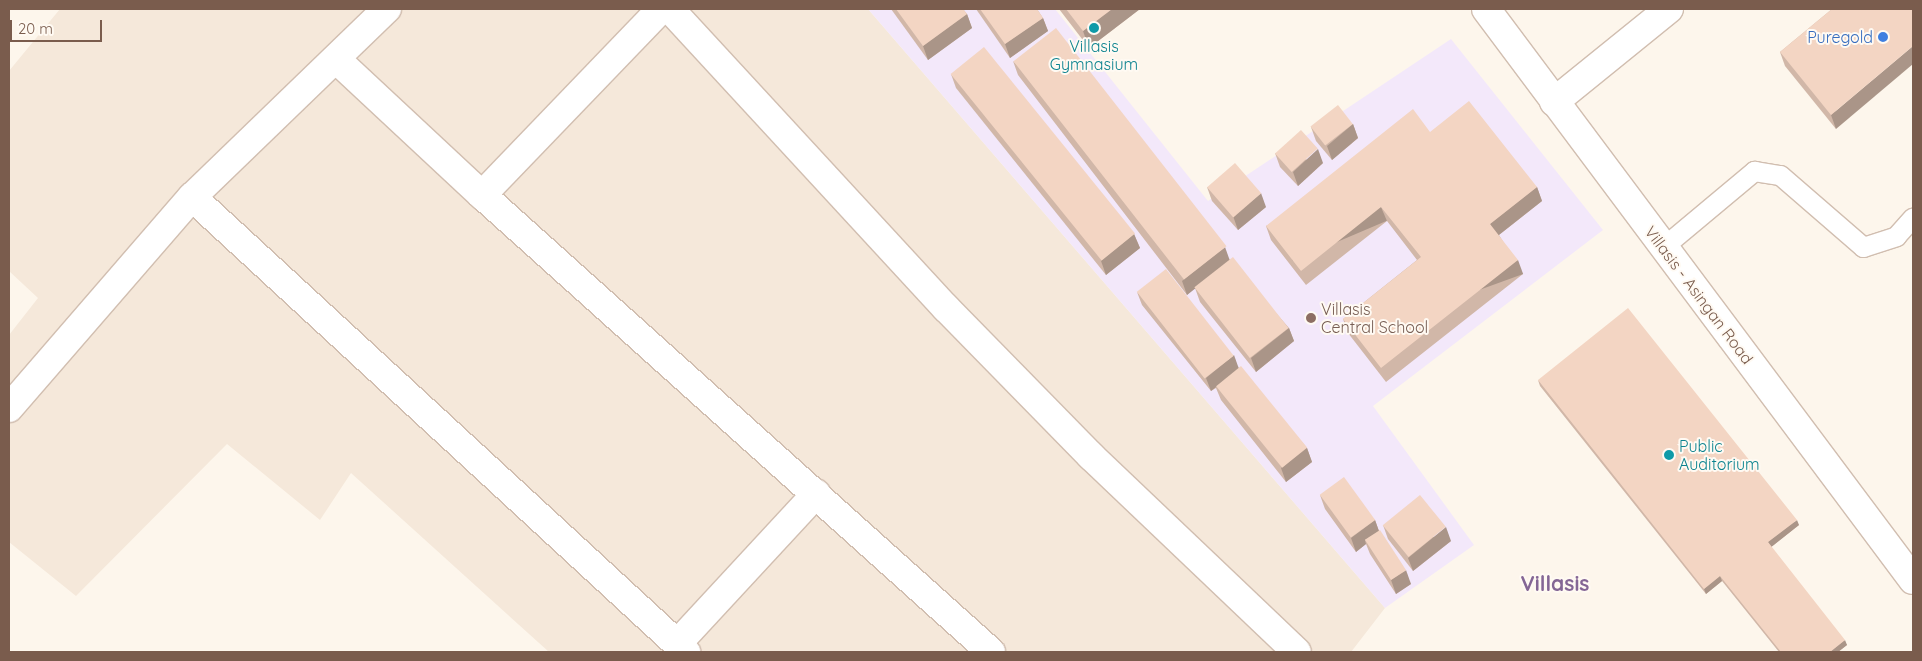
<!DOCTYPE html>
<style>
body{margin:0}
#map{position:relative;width:1922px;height:661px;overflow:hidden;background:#fdf6ec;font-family:Quicksand,sans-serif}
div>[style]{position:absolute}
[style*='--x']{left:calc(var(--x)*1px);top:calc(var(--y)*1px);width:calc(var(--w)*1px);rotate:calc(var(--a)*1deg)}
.residential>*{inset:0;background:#f5e8da}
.education>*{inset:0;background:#f3e8fa}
.roads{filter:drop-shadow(1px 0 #d1beb0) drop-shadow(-1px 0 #d1beb0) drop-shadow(0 1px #d1beb0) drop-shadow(0 -1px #d1beb0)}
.service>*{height:19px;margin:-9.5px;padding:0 9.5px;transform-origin:9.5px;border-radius:9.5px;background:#fff}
.minor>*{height:28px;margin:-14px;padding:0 14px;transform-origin:14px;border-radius:14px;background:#fff}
.secondary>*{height:28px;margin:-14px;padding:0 14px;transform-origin:14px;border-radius:14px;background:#fff}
.wall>*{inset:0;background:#d1b7a8}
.shaded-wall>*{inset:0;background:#aa9588;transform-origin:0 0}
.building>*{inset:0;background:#f3d5c3;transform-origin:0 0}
.dots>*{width:14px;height:14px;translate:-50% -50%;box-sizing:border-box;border:2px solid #fffaf3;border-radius:50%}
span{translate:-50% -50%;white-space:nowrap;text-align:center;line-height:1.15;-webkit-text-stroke:4px #fffaf3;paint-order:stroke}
.shop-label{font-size:16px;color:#366cbe}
.right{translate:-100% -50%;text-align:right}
.culture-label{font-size:16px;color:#0d838f}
.left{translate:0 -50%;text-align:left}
.street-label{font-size:16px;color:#7a5c4d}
.education-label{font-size:16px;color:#785e54}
.district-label{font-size:21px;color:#846695;font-weight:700}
.frame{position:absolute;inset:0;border:10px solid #7a5c4d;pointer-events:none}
.scale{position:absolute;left:10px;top:20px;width:92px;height:22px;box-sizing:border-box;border:2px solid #7a5c4d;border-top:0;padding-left:6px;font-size:15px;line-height:18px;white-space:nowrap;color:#7a5c4d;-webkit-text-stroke:4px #fffaf3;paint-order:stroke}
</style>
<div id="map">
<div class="residential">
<i style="clip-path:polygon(60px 9px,868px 9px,1385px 608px,1351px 652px,549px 652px,351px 473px,320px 520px,227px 444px,76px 596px,9px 542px,9px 335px,38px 298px,9px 271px,9px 71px)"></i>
</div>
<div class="education">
<i style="clip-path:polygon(868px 9px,1055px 9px,1208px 201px,1451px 39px,1603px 230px,1373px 406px,1474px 545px,1385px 608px)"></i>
</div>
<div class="roads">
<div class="service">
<i style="--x:1663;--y:247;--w:119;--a:-39.9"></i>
<i style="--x:1754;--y:171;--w:26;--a:9"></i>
<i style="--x:1780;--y:175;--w:110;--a:40.9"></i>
<i style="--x:1863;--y:247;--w:35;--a:-18"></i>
<i style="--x:1896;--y:236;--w:25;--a:-48"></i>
</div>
<div class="minor">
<i style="--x:670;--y:9;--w:407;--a:47.3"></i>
<i style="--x:946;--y:308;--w:207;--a:45.6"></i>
<i style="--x:1091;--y:456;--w:284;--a:43.6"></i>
<i style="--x:336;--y:59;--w:200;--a:43"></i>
<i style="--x:482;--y:195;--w:684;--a:41.92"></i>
<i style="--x:1554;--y:102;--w:148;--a:-39"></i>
<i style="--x:482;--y:195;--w:258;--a:-46.1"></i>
<i style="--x:192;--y:197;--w:672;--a:42.65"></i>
<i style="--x:9;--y:408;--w:279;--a:-49.1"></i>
<i style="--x:192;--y:197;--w:271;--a:-44"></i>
<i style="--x:677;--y:644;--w:205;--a:-47.2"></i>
</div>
<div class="secondary">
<i style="--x:1486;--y:9;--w:713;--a:53.21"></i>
</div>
</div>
<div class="wall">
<i style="clip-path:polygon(891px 9px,963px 9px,967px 14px,972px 28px,928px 60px)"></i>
<i style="clip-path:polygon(976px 9px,1037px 9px,1043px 18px,1048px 31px,1010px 58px)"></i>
<i style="clip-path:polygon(1059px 9px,1140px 9px,1089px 48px)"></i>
<i style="clip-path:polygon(1832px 9px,1836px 129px,1785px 66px,1780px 52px)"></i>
<i style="clip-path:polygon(1013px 61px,1230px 260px,1289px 328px,1294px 341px,1256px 372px,1200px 302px,1195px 288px,1187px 295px,1018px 75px)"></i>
<i style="clip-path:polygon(951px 74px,1134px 234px,1140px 248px,1106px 275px,956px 88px)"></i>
<i style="clip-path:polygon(1353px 124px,1358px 138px,1332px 160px,1316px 141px,1311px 127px)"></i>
<i style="clip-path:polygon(1430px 132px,1537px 187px,1542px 201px,1499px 235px,1523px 274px,1386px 382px,1348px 333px,1343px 319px,1417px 260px,1387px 221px,1306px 285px,1271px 240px,1266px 226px)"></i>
<i style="clip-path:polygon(1275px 153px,1323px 163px,1298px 186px,1280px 167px)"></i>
<i style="clip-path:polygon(1207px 187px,1266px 207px,1238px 230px,1212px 201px)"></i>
<i style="clip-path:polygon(1137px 292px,1239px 368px,1307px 448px,1312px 462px,1286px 482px,1221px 400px,1216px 388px,1211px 391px,1142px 305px)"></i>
<i style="clip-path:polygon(1538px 380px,1799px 525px,1771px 547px,1847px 645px,1838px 652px,1779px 652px,1722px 581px,1706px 594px,1540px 386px)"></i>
<i style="clip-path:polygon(1320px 495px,1375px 520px,1379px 531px,1411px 584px,1396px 594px,1370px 554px,1366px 544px,1356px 552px,1325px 509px)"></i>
<i style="clip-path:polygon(1383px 525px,1451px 541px,1413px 571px,1388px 539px)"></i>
</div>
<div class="shaded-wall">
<i style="clip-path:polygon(1112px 9px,1140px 9px,1089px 48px,1083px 31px)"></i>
<i style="clip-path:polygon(967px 14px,972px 28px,928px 60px,923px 46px)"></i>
<i style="clip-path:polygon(1043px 18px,1048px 31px,1010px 58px,1005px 44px)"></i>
<i style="clip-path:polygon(1913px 46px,1913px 64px,1836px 129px,1831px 115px)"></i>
<i style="clip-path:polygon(1353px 124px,1358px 138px,1332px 160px,1327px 146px)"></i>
<i style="clip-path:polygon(1318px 149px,1323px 163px,1298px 186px,1293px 172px)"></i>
<i style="clip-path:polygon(1537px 187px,1542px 201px,1495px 238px,1490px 224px)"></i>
<i style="clip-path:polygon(1261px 193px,1266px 207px,1238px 230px,1233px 216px)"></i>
<i style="left:1381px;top:207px;width:15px;height:102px;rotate:67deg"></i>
<i style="clip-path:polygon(1134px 234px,1140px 248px,1106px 275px,1101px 261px)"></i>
<i style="clip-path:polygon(1225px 247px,1230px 261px,1187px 295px,1182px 281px)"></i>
<i style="left:1518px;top:260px;width:15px;height:174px;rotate:70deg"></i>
<i style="clip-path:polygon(1289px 328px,1294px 341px,1256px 372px,1251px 358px)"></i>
<i style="clip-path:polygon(1234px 355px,1239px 369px,1211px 391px,1206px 378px)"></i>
<i style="clip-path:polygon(1307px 448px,1312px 462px,1286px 482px,1281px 468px)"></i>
<i style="clip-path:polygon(1375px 520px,1380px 534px,1365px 540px,1366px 544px,1356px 552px,1351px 538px)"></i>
<i style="clip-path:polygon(1797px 520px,1799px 525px,1770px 548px,1768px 542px)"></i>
<i style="clip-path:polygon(1446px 527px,1451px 541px,1413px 571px,1408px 558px)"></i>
<i style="clip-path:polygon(1406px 570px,1411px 584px,1396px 594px,1391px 580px)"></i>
<i style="clip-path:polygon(1720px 576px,1722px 581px,1706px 594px,1704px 589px)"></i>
<i style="clip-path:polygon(1845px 640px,1847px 645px,1838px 652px,1830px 652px)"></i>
</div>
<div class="building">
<i style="clip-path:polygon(896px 9px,963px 9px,967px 14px,923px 46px)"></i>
<i style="clip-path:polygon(980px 9px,1037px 9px,1043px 18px,1005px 44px)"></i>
<i style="clip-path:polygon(1066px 9px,1112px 9px,1083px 31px)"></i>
<i style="clip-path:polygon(1832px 9px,1913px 9px,1913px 46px,1831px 115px,1780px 52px)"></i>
<i style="left:1056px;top:28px;width:277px;height:54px;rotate:52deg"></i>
<i style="left:984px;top:47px;width:240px;height:43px;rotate:51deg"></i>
<i style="clip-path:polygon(1469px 101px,1537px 187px,1490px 224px,1518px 260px,1381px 368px,1343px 319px,1421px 257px,1381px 207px,1301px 271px,1266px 226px,1413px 109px,1430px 132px)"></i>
<i style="left:1338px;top:105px;width:24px;height:35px;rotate:52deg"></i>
<i style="left:1301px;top:130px;width:25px;height:35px;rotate:48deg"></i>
<i style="left:1235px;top:163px;width:40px;height:37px;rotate:49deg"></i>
<i style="left:1233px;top:257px;width:90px;height:49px;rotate:52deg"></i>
<i style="left:1166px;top:269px;width:110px;height:37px;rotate:52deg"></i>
<i style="clip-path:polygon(1628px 308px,1797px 520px,1768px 542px,1845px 640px,1830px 652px,1781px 652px,1720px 576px,1704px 589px,1538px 380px)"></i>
<i style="left:1241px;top:366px;width:105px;height:32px;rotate:51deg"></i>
<i style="left:1344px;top:477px;width:53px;height:30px;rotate:54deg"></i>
<i style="left:1420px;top:495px;width:41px;height:48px;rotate:51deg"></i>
<i style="left:1380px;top:530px;width:48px;height:18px;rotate:57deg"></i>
</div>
<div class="dots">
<i style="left:1094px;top:28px;background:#0f9aa8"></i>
<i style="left:1883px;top:37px;background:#3f7fe0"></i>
<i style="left:1311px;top:318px;background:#8d6e63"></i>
<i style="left:1669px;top:455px;background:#0f9aa8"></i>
</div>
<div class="shop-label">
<span class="right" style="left:1873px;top:37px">Puregold</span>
</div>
<div class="culture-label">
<span style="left:1094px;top:55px">Villasis<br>Gymnasium</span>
<span class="left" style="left:1679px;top:455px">Public<br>Auditorium</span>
</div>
<div class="street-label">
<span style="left:1699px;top:295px;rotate:53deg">Villasis - Asingan Road</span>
</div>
<div class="education-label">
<span class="left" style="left:1321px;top:318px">Villasis<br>Central School</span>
</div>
<div class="district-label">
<span style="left:1555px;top:583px">Villasis</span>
</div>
<div class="frame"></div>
<div class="scale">20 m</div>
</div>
